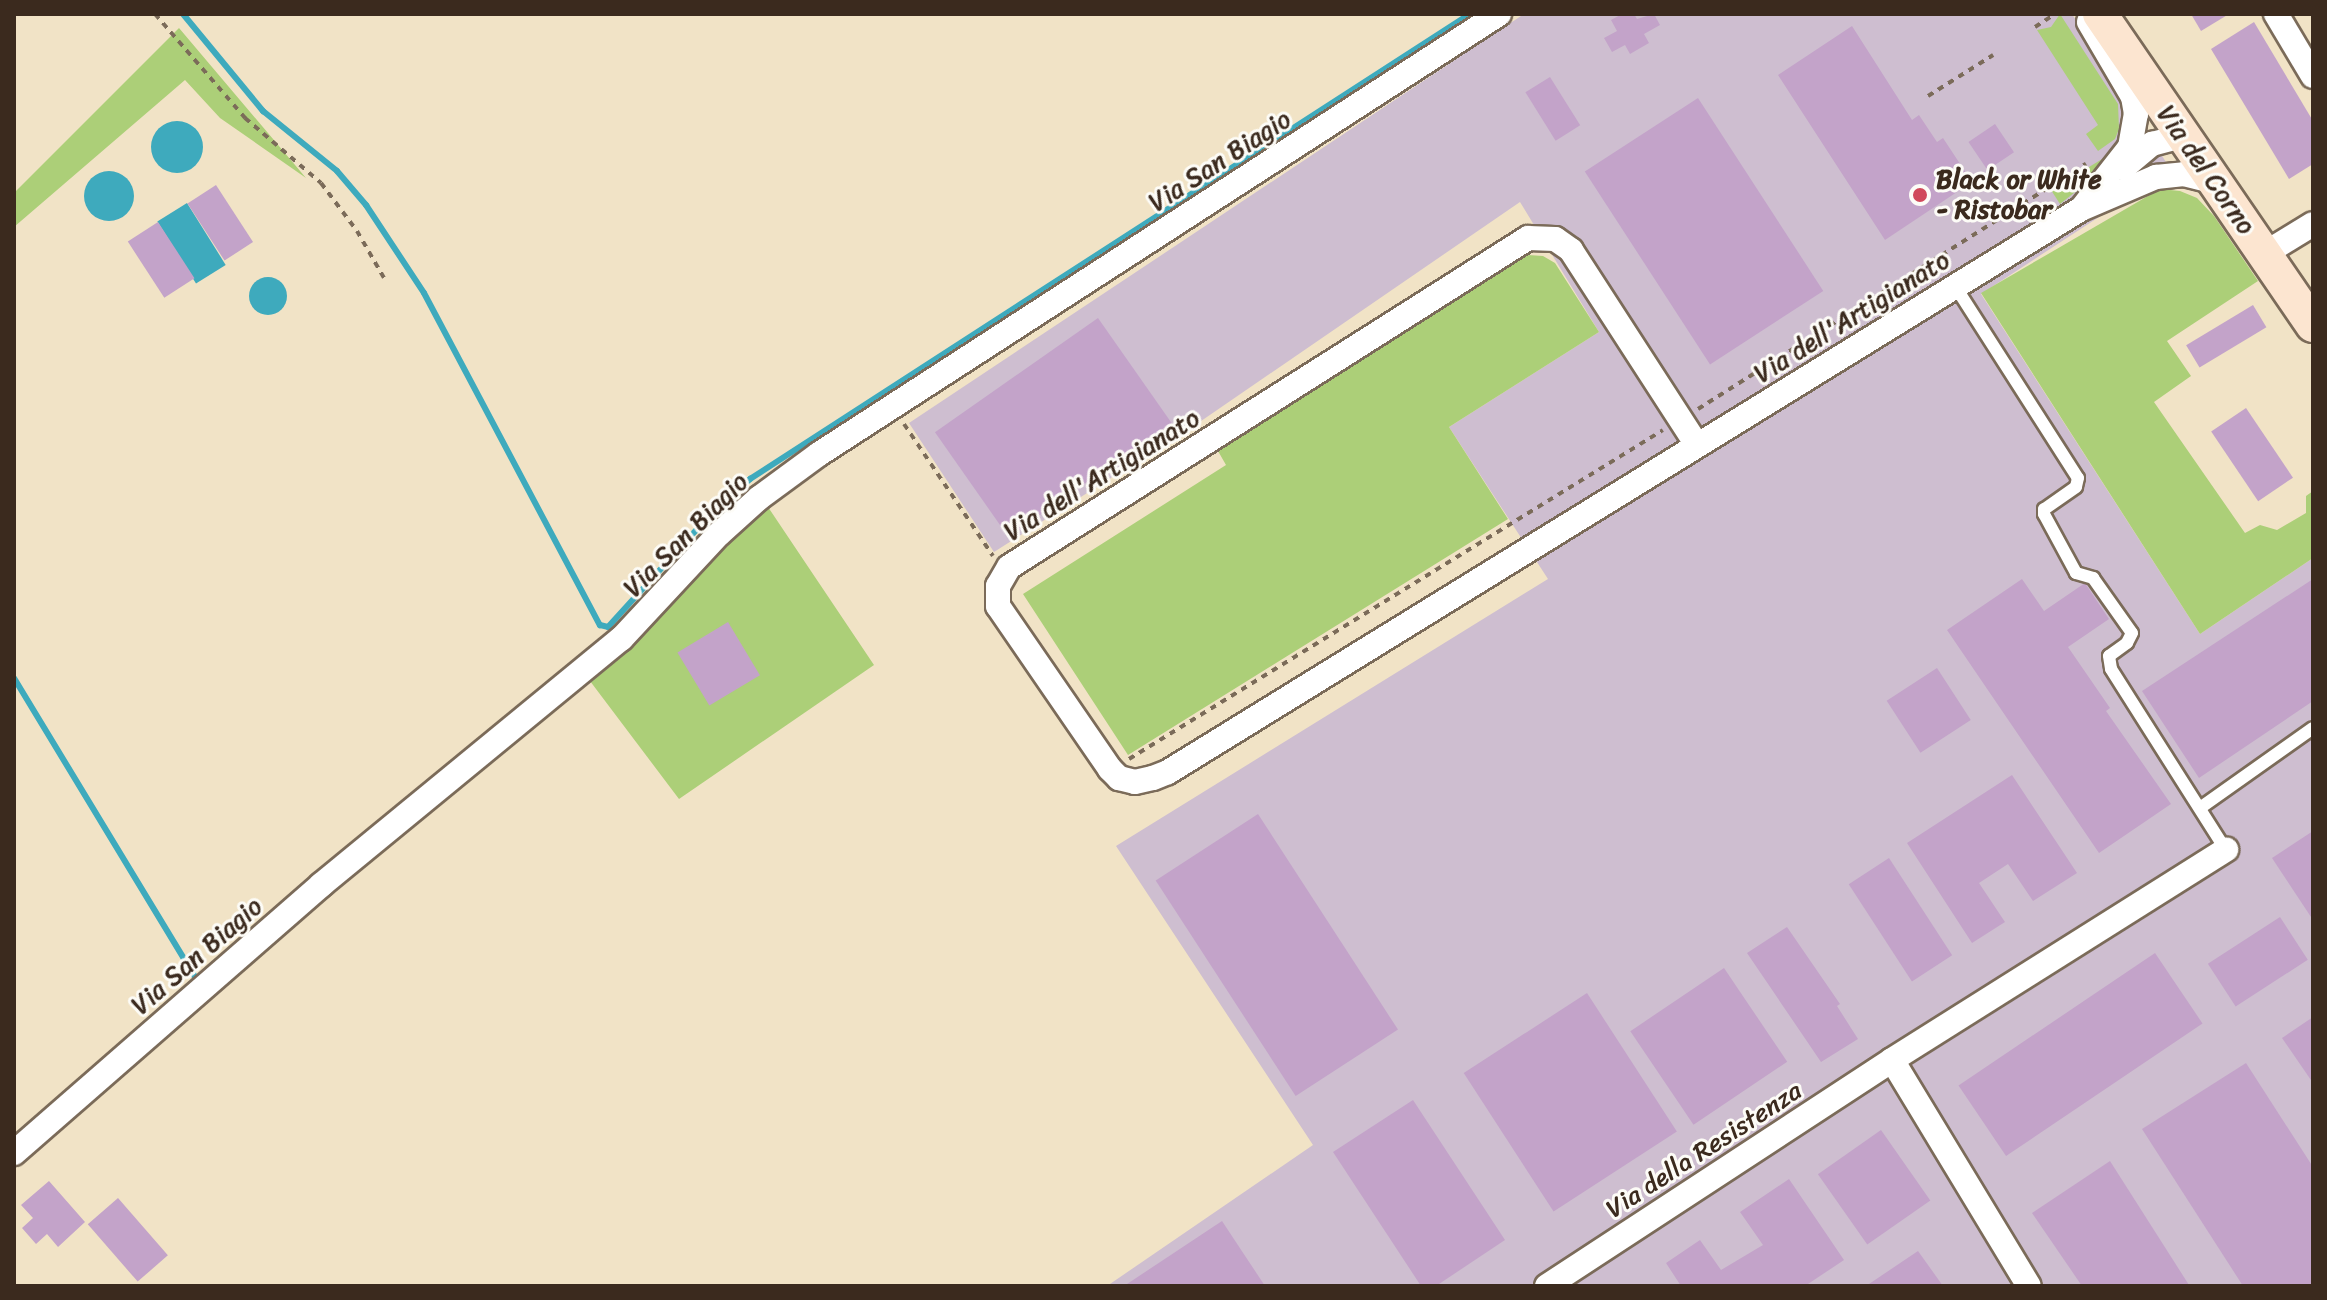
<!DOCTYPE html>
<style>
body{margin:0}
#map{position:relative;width:2327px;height:1300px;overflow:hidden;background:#f1e3c6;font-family:Sriracha,sans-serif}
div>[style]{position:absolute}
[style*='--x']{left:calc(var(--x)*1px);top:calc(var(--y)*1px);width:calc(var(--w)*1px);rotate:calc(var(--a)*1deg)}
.industrial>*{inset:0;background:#cebed0}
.green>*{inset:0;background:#accf78}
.water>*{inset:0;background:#3eaabd;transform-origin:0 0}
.round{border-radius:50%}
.stream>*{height:6px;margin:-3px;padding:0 3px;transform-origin:3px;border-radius:3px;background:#3eaabd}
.building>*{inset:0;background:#c3a3c9;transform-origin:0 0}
.path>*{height:4px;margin-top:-2px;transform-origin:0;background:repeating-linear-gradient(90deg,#7b6b59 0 6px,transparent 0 12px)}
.roads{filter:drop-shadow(2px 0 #7b6b59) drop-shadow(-2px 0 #7b6b59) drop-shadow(0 2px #7b6b59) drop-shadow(0 -2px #7b6b59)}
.lane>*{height:12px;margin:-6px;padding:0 6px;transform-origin:6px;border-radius:6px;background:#fff}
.street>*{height:24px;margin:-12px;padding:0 12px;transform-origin:12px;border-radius:12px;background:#fff}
.secondary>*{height:34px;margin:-17px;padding:0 17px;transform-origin:17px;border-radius:17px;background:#fce5d0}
.dots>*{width:22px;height:22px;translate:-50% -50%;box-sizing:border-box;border:4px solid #fdfcf7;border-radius:50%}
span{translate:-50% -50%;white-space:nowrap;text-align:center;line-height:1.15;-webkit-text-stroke:6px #fdfcf7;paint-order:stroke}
.street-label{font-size:26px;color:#3b2a1e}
.poi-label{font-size:26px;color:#3b2a1e;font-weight:700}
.left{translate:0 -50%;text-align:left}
.frame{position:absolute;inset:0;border:16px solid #3b2a1e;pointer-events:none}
</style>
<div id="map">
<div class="industrial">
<i style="clip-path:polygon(1524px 14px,2072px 14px,2171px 170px,1981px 294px,2200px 634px,2313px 558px,2313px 1286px,1107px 1286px,1313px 1145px,1116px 846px,1548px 579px,1449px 427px,1599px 332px,1520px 202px,1204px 419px,994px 552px,909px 423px)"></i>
</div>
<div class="green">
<i style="clip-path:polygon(2060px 14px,2118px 104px,2119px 129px,2115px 139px,2098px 151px,2086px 134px,2098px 125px,2037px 30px,2051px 27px)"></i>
<i style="clip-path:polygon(179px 28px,306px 178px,220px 118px,185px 80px,14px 227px,14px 193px)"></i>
<i style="clip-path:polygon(2122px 147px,2094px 177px,2060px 204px,2051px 190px)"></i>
<i style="clip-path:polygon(2160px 189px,2180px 191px,2197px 198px,2214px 216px,2258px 281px,2167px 341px,2191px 376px,2154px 402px,2245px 533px,2260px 525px,2277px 530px,2306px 513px,2306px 496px,2313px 491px,2313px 558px,2200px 634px,1981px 293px)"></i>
<i style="clip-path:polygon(1528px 255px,1543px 256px,1555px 263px,1599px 332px,1449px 427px,1508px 519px,1128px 755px,1023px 594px,1226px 465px,1218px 451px)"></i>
<i style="clip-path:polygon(766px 504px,874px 665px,679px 799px,590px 681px,644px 632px,727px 542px)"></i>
</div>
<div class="water">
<i class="round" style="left:151px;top:121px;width:52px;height:52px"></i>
<i class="round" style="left:84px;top:171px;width:50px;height:50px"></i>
<i style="left:187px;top:203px;width:73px;height:35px;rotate:58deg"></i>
<i class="round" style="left:249px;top:277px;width:38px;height:38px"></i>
</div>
<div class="stream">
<i style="--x:183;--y:14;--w:126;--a:50.5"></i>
<i style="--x:263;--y:111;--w:95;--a:39"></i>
<i style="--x:337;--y:171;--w:45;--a:49.5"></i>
<i style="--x:366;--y:205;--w:105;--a:56.6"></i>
<i style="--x:424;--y:293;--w:376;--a:62.1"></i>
<i style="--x:600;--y:625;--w:8;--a:14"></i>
<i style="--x:608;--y:627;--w:149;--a:-47.7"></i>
<i style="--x:708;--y:517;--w:57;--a:-42.1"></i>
<i style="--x:750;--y:479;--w:857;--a:-32.86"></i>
<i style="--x:14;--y:678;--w:352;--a:58.8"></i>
</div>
<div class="building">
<i style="clip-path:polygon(1622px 14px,1634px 14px,1637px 19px,1654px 14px,1660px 25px,1644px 34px,1649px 43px,1630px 54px,1625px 45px,1612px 52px,1604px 38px,1617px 31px,1611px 20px)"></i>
<i style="clip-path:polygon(2191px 14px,2229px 14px,2201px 31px)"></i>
<i style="clip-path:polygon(2254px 22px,2313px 121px,2313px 164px,2289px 179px,2211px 49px)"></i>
<i style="clip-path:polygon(1852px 26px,1912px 120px,1919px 115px,1937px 142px,1943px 138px,1972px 182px,1885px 240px,1778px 75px)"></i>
<i style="left:1550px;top:77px;width:57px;height:29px;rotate:58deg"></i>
<i style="left:1698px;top:98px;width:230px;height:135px;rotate:57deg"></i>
<i style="left:1995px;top:124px;width:34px;height:32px;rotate:56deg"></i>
<i style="left:216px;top:185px;width:68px;height:34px;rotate:57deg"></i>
<i style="left:158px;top:222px;width:67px;height:36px;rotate:57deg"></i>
<i style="left:2253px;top:305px;width:26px;height:78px;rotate:59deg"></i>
<i style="left:1098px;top:318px;width:128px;height:199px;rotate:55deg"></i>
<i style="left:2246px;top:408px;width:84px;height:42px;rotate:56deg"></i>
<i style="clip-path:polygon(2022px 579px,2044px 611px,2085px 583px,2109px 619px,2068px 647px,2110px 708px,2106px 711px,2171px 804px,2099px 853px,1947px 630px)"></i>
<i style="clip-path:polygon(2313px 579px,2313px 701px,2199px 778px,2142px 691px)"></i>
<i style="left:728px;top:622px;width:62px;height:59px;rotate:59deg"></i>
<i style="left:1937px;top:668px;width:62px;height:60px;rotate:57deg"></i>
<i style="clip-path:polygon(2012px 775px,2077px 873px,2033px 901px,2008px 864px,1979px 883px,2005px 922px,1972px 943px,1907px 843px)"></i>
<i style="left:1258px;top:814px;width:257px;height:122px;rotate:57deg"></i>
<i style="clip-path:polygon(2313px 831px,2313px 920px,2272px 858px)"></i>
<i style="left:1889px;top:858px;width:116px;height:48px;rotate:57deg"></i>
<i style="left:2280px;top:917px;width:51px;height:86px;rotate:57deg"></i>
<i style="clip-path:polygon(1787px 927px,1840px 1004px,1837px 1006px,1858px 1039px,1821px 1062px,1747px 953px)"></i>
<i style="left:2155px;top:953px;width:85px;height:237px;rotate:56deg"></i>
<i style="left:1724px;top:968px;width:113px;height:113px;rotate:56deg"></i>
<i style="left:1587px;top:993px;width:165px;height:147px;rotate:57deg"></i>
<i style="clip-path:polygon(2313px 1017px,2313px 1083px,2282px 1038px)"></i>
<i style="clip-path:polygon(2246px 1063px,2313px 1167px,2313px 1286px,2243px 1286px,2142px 1129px)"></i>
<i style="clip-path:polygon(1413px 1100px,1505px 1240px,1436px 1286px,1421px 1286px,1333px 1152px)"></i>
<i style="left:1881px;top:1130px;width:86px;height:77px;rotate:55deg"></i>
<i style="clip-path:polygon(2110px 1161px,2189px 1285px,2187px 1286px,2082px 1286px,2032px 1213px)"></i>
<i style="clip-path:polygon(1789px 1179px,1844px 1260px,1805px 1286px,1681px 1286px,1666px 1263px,1700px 1240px,1721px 1270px,1763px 1245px,1740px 1212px)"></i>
<i style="clip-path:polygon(49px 1181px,85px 1222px,58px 1247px,47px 1234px,36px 1244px,22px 1228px,33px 1218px,21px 1205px)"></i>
<i style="left:118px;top:1198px;width:76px;height:40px;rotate:49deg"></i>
<i style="clip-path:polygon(1222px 1221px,1265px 1286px,1124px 1286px)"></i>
<i style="clip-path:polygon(1918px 1251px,1943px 1286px,1866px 1286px)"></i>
</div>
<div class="path">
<i style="--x:155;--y:14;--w:138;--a:49.1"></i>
<i style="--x:245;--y:118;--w:100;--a:40.5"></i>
<i style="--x:321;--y:183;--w:60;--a:53.1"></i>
<i style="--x:357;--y:231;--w:54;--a:60.1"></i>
<i style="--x:2035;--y:27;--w:24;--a:-33"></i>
<i style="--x:1928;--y:96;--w:77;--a:-32.2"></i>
<i style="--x:1698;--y:409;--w:459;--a:-32.3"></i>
<i style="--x:904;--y:424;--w:159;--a:56"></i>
<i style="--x:1129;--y:759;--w:627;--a:-31.64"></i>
</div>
<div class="roads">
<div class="lane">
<i style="--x:1955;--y:286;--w:228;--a:57.4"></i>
<i style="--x:2078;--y:478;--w:9;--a:103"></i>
<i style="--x:2076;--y:487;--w:39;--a:145"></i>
<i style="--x:2044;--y:509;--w:5;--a:90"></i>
<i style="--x:2044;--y:514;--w:67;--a:61.5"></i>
<i style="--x:2076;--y:573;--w:18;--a:16"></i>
<i style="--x:2093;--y:578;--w:67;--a:54.7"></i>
<i style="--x:2132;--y:633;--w:11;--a:117"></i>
<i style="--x:2127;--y:643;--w:22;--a:144"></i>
<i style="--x:2109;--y:656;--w:13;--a:81"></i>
<i style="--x:2111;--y:669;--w:214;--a:57.6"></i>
<i style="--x:2200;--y:808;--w:138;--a:-35.3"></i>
</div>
<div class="street">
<i style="--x:2276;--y:14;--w:72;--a:59.2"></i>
<i style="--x:2123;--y:168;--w:38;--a:-40"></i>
<i style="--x:2152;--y:144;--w:31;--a:-15"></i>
<i style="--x:2083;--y:207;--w:76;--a:-51.9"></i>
<i style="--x:2130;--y:147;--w:34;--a:-80"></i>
<i style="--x:2136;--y:114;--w:17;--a:-100"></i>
<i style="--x:2133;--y:97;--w:87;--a:-120.4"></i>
<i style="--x:2264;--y:254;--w:57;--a:-31.5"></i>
<i style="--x:1697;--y:445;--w:232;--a:-122.9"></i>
<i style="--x:1571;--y:250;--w:19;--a:-145"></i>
<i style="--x:1555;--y:239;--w:27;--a:-178"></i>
<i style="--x:1528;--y:238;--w:614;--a:147.63"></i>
<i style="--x:1009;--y:567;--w:22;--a:120"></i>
<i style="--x:998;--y:586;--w:20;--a:90"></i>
<i style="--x:998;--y:606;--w:198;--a:55.5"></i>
<i style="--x:1110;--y:769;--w:13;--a:45"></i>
<i style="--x:1119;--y:778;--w:16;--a:14"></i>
<i style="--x:1135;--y:782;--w:18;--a:-13"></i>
<i style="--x:1153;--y:778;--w:16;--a:-22"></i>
<i style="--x:1168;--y:772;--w:1073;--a:-31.66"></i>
<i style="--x:2081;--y:209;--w:82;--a:-23.1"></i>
<i style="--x:2156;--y:177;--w:28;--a:-6"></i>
<i style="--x:2184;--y:174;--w:29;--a:14"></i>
<i style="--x:1892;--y:1060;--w:264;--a:58.8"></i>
<i style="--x:14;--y:1153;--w:408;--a:-41.1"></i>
<i style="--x:321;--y:885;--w:388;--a:-39.4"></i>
<i style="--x:621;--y:639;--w:144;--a:-47"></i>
<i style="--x:719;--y:534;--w:54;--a:-42"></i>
<i style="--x:759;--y:498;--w:74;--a:-36.3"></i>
<i style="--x:819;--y:454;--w:810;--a:-32.91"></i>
<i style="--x:1547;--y:1286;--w:412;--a:-33.2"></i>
<i style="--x:1892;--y:1060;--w:395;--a:-32.2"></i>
</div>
<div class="secondary">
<i style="--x:2100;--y:14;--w:377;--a:55.6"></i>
</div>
</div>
<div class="dots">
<i style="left:1920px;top:195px;background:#d1495b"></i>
</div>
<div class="street-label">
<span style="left:1220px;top:161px;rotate:-33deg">Via San Biagio</span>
<span style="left:2206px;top:170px;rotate:55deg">Via del Corno</span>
<span style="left:1852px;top:317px;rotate:-32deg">Via dell'Artigianato</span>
<span style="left:1102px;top:475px;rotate:-32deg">Via dell'Artigianato</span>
<span style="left:686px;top:535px;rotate:-45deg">Via San Biagio</span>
<span style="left:197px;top:956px;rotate:-41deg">Via San Biagio</span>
<span style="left:1704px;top:1150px;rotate:-33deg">Via della Resistenza</span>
</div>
<div class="poi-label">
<span class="left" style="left:1936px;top:195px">Black or White<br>- Ristobar</span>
</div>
<div class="frame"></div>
</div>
